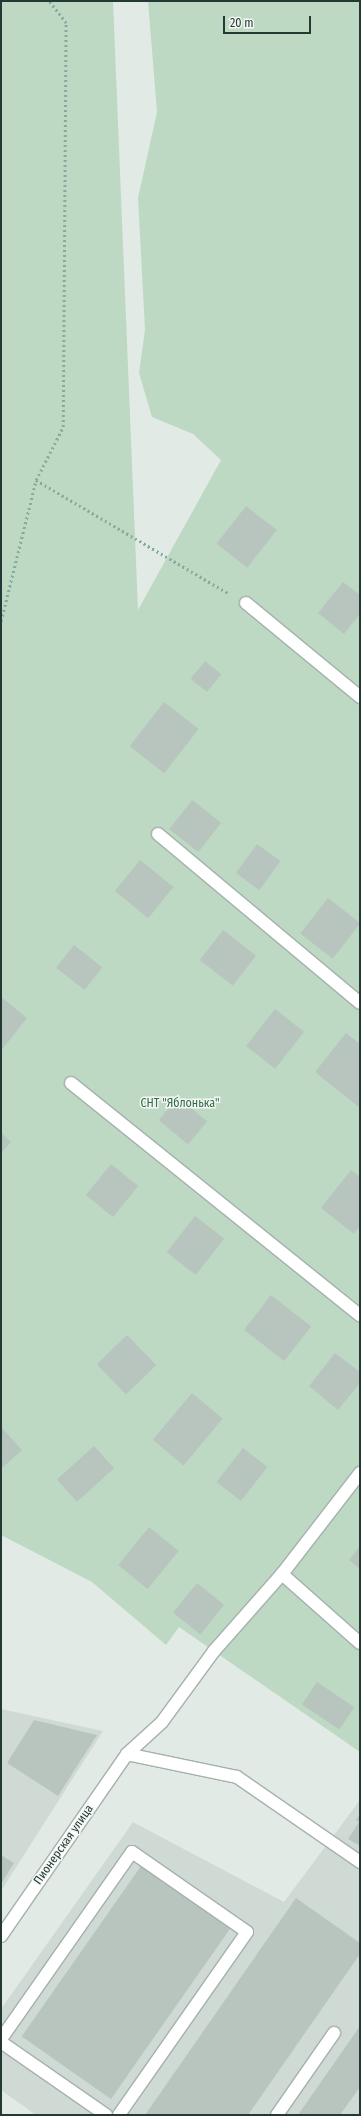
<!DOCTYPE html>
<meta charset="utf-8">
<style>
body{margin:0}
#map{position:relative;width:361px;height:2116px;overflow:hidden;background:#e2eae6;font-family:"Fira Sans Condensed",sans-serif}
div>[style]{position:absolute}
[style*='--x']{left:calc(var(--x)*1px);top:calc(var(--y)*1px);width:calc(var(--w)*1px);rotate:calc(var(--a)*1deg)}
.built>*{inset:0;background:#d0dad5}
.green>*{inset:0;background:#bdd9c4}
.building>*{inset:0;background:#b8c5bf;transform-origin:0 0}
.path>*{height:2.5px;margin-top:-1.25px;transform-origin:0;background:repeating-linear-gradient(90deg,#86aa9e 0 2px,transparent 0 5px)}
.roads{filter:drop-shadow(1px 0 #a5b1ad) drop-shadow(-1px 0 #a5b1ad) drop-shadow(0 1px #a5b1ad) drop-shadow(0 -1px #a5b1ad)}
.minor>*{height:12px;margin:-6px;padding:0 6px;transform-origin:6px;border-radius:6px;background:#fff}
span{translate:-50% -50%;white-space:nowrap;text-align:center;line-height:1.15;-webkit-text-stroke:3px #f2f7f4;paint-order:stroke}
.park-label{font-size:12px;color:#336b47}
.street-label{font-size:12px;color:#243933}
.frame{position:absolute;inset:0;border:2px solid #243933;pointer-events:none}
.scale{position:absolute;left:223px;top:16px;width:88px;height:18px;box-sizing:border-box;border:2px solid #243933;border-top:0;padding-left:5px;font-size:12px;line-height:14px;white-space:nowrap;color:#243933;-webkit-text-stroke:3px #f2f7f4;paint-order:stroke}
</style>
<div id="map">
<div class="built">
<i style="clip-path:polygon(1px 1709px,103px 1731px,1px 1891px)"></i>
<i style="clip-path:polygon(360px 1800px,360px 2115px,36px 2115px,1px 2090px,1px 2009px,133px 1822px,284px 1902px)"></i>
</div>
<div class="green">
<i style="clip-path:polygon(1px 1px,113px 1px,138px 610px,221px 460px,193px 434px,152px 417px,139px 373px,145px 330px,138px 198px,157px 112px,148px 1px,360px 1px,360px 1752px,179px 1627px,166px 1645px,92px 1582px,1px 1535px)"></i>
</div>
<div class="building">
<i style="left:246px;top:506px;width:39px;height:48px;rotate:38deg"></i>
<i style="clip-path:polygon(343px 582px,360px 595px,360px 614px,344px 634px,318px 613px)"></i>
<i style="left:205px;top:661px;width:21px;height:23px;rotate:39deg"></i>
<i style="left:164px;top:702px;width:44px;height:56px;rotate:38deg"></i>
<i style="left:192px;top:800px;width:37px;height:37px;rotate:38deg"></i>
<i style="left:257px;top:844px;width:29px;height:36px;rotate:36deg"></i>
<i style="left:140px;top:860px;width:43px;height:40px;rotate:39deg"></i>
<i style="left:328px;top:898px;width:41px;height:45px;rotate:38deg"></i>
<i style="left:223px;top:930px;width:42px;height:38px;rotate:38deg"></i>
<i style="left:74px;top:945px;width:36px;height:29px;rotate:38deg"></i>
<i style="clip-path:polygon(1px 997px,27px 1018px,1px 1051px)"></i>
<i style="left:275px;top:1009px;width:37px;height:47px;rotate:38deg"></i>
<i style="clip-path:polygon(346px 1033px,360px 1044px,360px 1108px,315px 1072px)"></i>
<i style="left:178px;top:1097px;width:38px;height:30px;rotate:40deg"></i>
<i style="clip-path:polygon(1px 1133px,11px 1142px,1px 1153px)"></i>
<i style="left:111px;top:1164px;width:35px;height:40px;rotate:39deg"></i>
<i style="clip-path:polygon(351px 1170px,360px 1177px,360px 1226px,354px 1234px,321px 1208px)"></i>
<i style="left:195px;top:1216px;width:37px;height:46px;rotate:38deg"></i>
<i style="left:271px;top:1295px;width:51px;height:44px;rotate:38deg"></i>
<i style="left:127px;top:1335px;width:42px;height:42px;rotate:46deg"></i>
<i style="clip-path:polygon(335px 1353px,360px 1372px,360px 1383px,338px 1410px,309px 1386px)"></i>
<i style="left:192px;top:1393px;width:40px;height:61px;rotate:40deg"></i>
<i style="clip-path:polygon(1px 1427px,22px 1450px,1px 1469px)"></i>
<i style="left:94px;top:1446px;width:30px;height:50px;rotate:48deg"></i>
<i style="left:243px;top:1448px;width:31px;height:43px;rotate:38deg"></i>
<i style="left:149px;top:1527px;width:38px;height:49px;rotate:39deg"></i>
<i style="clip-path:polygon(360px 1546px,360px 1569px,349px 1560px)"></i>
<i style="left:197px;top:1583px;width:35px;height:38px;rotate:39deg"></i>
<i style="left:317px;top:1682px;width:45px;height:27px;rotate:34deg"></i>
<i style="clip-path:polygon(34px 1720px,97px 1735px,58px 1796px,7px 1763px)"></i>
<i style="clip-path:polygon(360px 1814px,360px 1846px,348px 1839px,359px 1822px,356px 1820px)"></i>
<i style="clip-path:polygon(1px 1855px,14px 1863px,1px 1884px)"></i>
<i style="left:141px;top:1866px;width:109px;height:208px;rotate:35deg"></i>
<i style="clip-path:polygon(296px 1898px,360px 1943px,360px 1954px,248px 2115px,145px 2115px)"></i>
<i style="clip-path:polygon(360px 2026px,360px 2087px,340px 2115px,298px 2115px)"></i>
</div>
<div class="path">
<i style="--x:36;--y:480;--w:223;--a:30.5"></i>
<i style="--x:1;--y:621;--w:145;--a:-76.1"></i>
<i style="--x:36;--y:480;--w:59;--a:-63"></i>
<i style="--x:63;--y:427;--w:404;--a:-89.6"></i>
<i style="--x:66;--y:23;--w:28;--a:-128"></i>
</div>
<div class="roads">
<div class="minor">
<i style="--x:246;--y:603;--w:148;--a:39.5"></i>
<i style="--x:158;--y:834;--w:263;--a:39.9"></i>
<i style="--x:71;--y:1083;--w:371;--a:38.8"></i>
<i style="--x:282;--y:1574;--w:104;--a:41.5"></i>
<i style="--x:127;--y:1754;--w:112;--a:11.8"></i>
<i style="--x:237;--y:1777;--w:150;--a:34.6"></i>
<i style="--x:1;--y:1936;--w:221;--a:-55.3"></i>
<i style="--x:127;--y:1754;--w:47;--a:-42.4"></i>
<i style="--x:162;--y:1722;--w:88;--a:-53.8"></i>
<i style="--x:214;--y:1651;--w:103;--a:-48.6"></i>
<i style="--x:282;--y:1574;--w:128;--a:-52.3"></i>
<i style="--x:1;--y:2039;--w:228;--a:-55"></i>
<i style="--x:132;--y:1852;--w:140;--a:34.8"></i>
<i style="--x:247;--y:1932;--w:223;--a:125"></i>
<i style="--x:1;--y:2042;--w:128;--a:34.8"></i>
<i style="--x:277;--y:2115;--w:100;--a:-55.2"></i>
</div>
</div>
<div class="park-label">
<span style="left:180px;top:1104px">СНТ "Яблонька"</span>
</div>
<div class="street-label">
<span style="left:64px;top:1845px;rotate:-55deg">Пионерская улица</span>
</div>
<div class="frame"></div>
<div class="scale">20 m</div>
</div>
